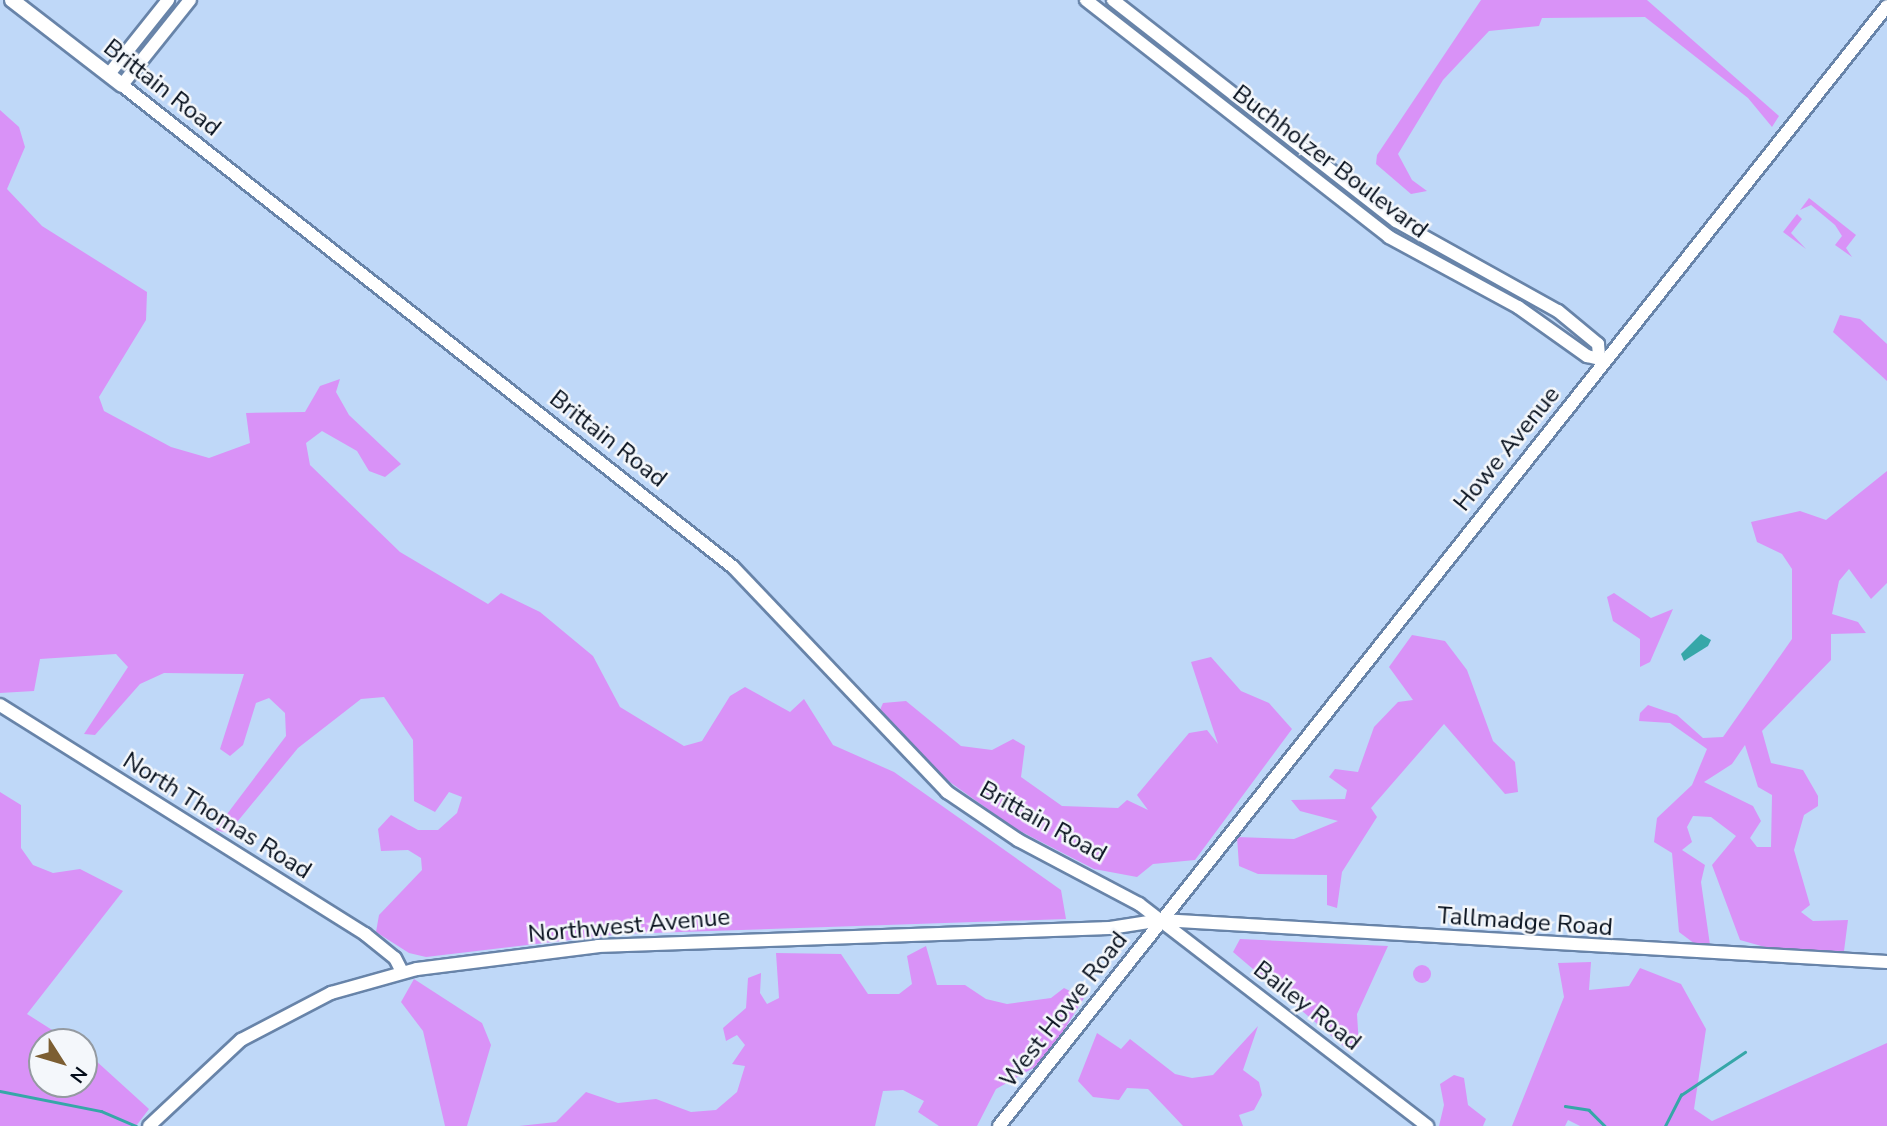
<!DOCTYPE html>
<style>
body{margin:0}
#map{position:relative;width:1887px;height:1126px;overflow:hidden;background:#bfd8f8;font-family:"Nunito Sans",sans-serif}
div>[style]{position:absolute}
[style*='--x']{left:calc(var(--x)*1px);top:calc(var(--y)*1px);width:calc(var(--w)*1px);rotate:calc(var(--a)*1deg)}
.green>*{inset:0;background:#d992f7}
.round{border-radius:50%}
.water>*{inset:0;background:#36a7a8}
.stream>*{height:2.5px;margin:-1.25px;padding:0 1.25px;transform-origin:1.25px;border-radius:1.25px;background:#36a7a8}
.roads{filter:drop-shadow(2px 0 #6884a9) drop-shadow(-2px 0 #6884a9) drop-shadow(0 2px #6884a9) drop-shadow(0 -2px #6884a9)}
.minor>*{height:12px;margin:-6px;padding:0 6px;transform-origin:6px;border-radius:6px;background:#fff}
.major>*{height:14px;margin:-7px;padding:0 7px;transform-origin:7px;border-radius:7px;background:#fff}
span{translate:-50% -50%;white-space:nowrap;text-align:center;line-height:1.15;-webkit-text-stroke:5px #f4f7fb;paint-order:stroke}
.street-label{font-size:24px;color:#050e1b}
.north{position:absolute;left:28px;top:1028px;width:70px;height:70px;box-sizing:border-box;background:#f4f7fb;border:2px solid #949aa1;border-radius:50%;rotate:127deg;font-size:19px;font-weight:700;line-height:28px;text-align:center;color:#050e1b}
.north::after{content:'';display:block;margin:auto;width:24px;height:32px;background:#7c5e32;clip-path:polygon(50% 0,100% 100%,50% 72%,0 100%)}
</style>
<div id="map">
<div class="green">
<i style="clip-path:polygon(1481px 0,1647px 0,1779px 116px,1772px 127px,1748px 98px,1645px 17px,1542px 18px,1539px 26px,1489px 31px,1443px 80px,1398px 154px,1412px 180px,1427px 191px,1411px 194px,1376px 164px,1377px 155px)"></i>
<i style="clip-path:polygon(0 110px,19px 127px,25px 147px,7px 189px,42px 226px,147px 292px,146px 320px,99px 397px,104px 411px,171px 447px,209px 458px,250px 443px,246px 413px,305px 412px,320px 386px,340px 379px,336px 392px,349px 415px,401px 464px,385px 477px,369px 471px,357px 451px,322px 431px,306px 443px,310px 465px,400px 552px,488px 604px,501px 593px,540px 612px,593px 656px,620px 707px,684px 746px,702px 741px,730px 696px,745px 687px,790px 712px,804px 699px,833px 745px,894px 772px,1061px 890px,1066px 919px,621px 934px,426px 957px,409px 953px,376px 932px,379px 915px,422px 870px,421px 858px,408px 850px,381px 851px,378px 829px,391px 815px,418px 830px,438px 830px,457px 813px,462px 797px,449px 792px,435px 812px,414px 801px,413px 740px,384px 697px,361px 699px,298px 748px,228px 833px,215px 830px,286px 736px,285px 713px,269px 698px,256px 703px,243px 745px,230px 756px,220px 749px,244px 674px,164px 673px,140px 684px,95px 735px,84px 734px,128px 667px,116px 654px,40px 659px,34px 691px,0 693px)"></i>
<i style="clip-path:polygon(1809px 198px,1856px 235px,1846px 248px,1852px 257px,1835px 245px,1842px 236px,1835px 225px,1811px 205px,1800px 210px)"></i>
<i style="clip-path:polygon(1797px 214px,1802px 219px,1791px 233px,1806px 249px,1783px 232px)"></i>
<i style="clip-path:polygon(1840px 315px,1860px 319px,1887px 344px,1887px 381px,1833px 332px)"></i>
<i style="clip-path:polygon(evenodd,1887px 471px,1887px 583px,1871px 599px,1849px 569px,1839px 581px,1832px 614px,1858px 622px,1866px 633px,1831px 634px,1831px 660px,1762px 731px,1771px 763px,1803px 770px,1818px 796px,1818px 806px,1804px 815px,1794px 850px,1810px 905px,1801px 912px,1813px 921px,1848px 920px,1844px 951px,1786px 953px,1740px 940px,1712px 865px,1736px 836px,1711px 817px,1693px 816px,1687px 827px,1692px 842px,1682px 850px,1705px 865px,1701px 882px,1710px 945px,1699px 947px,1679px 932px,1672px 853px,1654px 842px,1657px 818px,1692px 785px,1707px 749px,1670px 723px,1639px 721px,1640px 713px,1648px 705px,1677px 715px,1703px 738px,1723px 737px,1792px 639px,1792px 569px,1782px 554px,1757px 542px,1751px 522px,1800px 511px,1826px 520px,1887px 471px,1745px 745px,1758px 787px,1772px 795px,1771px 847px,1757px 847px,1750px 838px,1761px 821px,1753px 806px,1704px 782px,1732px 764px,1745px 745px)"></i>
<i style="clip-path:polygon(1614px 593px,1651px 618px,1673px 609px,1650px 662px,1640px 667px,1640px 639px,1613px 621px,1607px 597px)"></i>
<i style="clip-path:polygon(1412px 635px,1445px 641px,1467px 670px,1493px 741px,1515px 762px,1518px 792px,1505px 794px,1444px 724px,1371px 808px,1377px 817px,1342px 872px,1337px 908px,1327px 905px,1327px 875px,1258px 874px,1239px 866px,1237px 837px,1294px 839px,1338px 821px,1300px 811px,1291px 800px,1345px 799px,1347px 790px,1329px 777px,1335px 769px,1358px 772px,1374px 727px,1398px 702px,1413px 700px,1389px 667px)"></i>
<i style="clip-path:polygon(1211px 657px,1241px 691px,1269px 703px,1292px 729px,1195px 860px,1153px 864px,1137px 877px,1094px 869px,1014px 828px,940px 775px,880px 710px,883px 703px,906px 701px,961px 746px,992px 750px,1013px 739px,1025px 746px,1021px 777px,1062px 806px,1118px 808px,1127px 800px,1148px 810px,1137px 795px,1189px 733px,1207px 730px,1218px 744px,1191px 662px)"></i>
<i style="clip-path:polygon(0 792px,21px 805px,21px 848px,33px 865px,53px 873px,80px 869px,123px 891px,27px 1014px,71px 1042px,42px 1042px,42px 1084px,84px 1084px,84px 1050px,149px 1109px,136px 1126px,0 1126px)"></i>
<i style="clip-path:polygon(1240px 939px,1388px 946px,1357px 1014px,1359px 1046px,1349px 1051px,1233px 952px)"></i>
<i style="clip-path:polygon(926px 946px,937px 985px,965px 985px,986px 999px,1007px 1004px,1051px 998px,1064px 988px,1084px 998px,1044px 1062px,996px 1089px,977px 1126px,939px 1126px,918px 1112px,924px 1101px,903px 1090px,883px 1091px,875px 1126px,519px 1126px,556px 1122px,586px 1092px,618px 1103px,656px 1099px,691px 1112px,716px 1110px,737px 1092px,745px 1066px,732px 1064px,745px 1045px,737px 1035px,726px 1041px,723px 1028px,746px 1008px,748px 978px,761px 973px,760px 993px,767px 1004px,779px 998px,776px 953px,841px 954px,868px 994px,899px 994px,912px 984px,907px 956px)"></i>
<i style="clip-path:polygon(1591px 962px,1589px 990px,1629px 986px,1640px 968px,1681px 984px,1706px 1029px,1694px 1109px,1712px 1121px,1887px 1043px,1887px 1126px,1580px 1126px,1568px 1120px,1565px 1126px,1512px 1126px,1564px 997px,1558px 963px)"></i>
<i class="round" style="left:1413px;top:965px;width:18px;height:18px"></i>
<i style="clip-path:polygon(414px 979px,482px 1023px,491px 1045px,467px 1126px,445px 1126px,423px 1031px,401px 1002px)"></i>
<i style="clip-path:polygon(1258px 1026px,1243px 1070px,1259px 1082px,1262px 1095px,1254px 1110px,1239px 1115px,1243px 1126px,1183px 1126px,1148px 1089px,1127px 1088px,1119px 1100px,1093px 1097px,1078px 1081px,1097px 1033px,1121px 1049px,1130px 1039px,1175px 1074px,1192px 1078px,1213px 1075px)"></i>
<i style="clip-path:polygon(1454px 1075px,1464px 1078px,1468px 1105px,1486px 1119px,1483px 1126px,1439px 1126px,1444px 1105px,1440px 1084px)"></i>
</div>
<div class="water">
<i style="clip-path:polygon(1701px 634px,1711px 640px,1708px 646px,1684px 661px,1681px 654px)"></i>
</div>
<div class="stream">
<i style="--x:0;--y:1091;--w:103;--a:11.2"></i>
<i style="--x:101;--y:1111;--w:38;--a:23"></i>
<i style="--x:1565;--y:1106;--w:24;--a:9"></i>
<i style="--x:1589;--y:1110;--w:23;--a:45"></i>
<i style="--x:1665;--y:1126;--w:35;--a:-63"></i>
<i style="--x:1681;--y:1095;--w:77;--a:-33.9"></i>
</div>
<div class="roads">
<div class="minor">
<i style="--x:190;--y:0;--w:109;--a:128.7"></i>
<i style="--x:122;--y:85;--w:778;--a:38.27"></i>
<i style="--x:733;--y:567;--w:311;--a:46.4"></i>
<i style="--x:947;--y:792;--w:86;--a:34.1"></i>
<i style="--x:1018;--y:840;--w:137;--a:27.9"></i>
<i style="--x:1139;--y:904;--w:364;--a:37.6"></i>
<i style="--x:1086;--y:0;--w:385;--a:38"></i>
<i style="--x:1389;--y:237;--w:147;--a:28.5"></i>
<i style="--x:1518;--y:307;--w:85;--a:35.4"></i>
<i style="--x:1587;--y:356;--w:18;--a:13"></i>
<i style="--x:1113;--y:0;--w:359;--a:38"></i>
<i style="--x:1396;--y:221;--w:185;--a:29.1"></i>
<i style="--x:1558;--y:311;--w:52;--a:39.5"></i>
<i style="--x:1598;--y:344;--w:11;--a:85"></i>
<i style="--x:109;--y:74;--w:95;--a:-51.4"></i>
<i style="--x:0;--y:705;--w:431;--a:32.1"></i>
<i style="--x:365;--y:934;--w:38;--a:39"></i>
<i style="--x:395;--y:958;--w:16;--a:63"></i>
<i style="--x:149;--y:1126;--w:126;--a:-43.1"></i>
<i style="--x:241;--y:1040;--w:102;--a:-27.6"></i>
<i style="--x:331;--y:993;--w:89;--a:-15.6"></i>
<i style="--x:417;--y:969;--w:182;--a:-7.2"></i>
<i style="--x:598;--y:946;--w:512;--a:-2.01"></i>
<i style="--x:1110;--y:928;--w:52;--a:-8.9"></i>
<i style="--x:1161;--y:920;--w:727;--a:3.31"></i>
<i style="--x:999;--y:1126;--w:1429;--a:-51.59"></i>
</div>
<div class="major">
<i style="--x:12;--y:0;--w:139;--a:37.7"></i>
</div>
</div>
<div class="street-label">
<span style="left:162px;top:88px;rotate:38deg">Brittain Road</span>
<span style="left:1330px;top:162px;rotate:37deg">Buchholzer Boulevard</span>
<span style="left:608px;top:439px;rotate:38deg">Brittain Road</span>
<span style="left:1507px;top:449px;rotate:-51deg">Howe Avenue</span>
<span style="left:217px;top:816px;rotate:32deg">North Thomas Road</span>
<span style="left:1043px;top:822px;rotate:29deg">Brittain Road</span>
<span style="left:1525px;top:922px;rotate:4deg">Tallmadge Road</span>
<span style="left:629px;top:926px;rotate:-5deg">Northwest Avenue</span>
<span style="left:1307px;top:1006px;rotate:38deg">Bailey Road</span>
<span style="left:1064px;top:1010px;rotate:-52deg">West Howe Road</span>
</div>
<div class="north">N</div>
</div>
